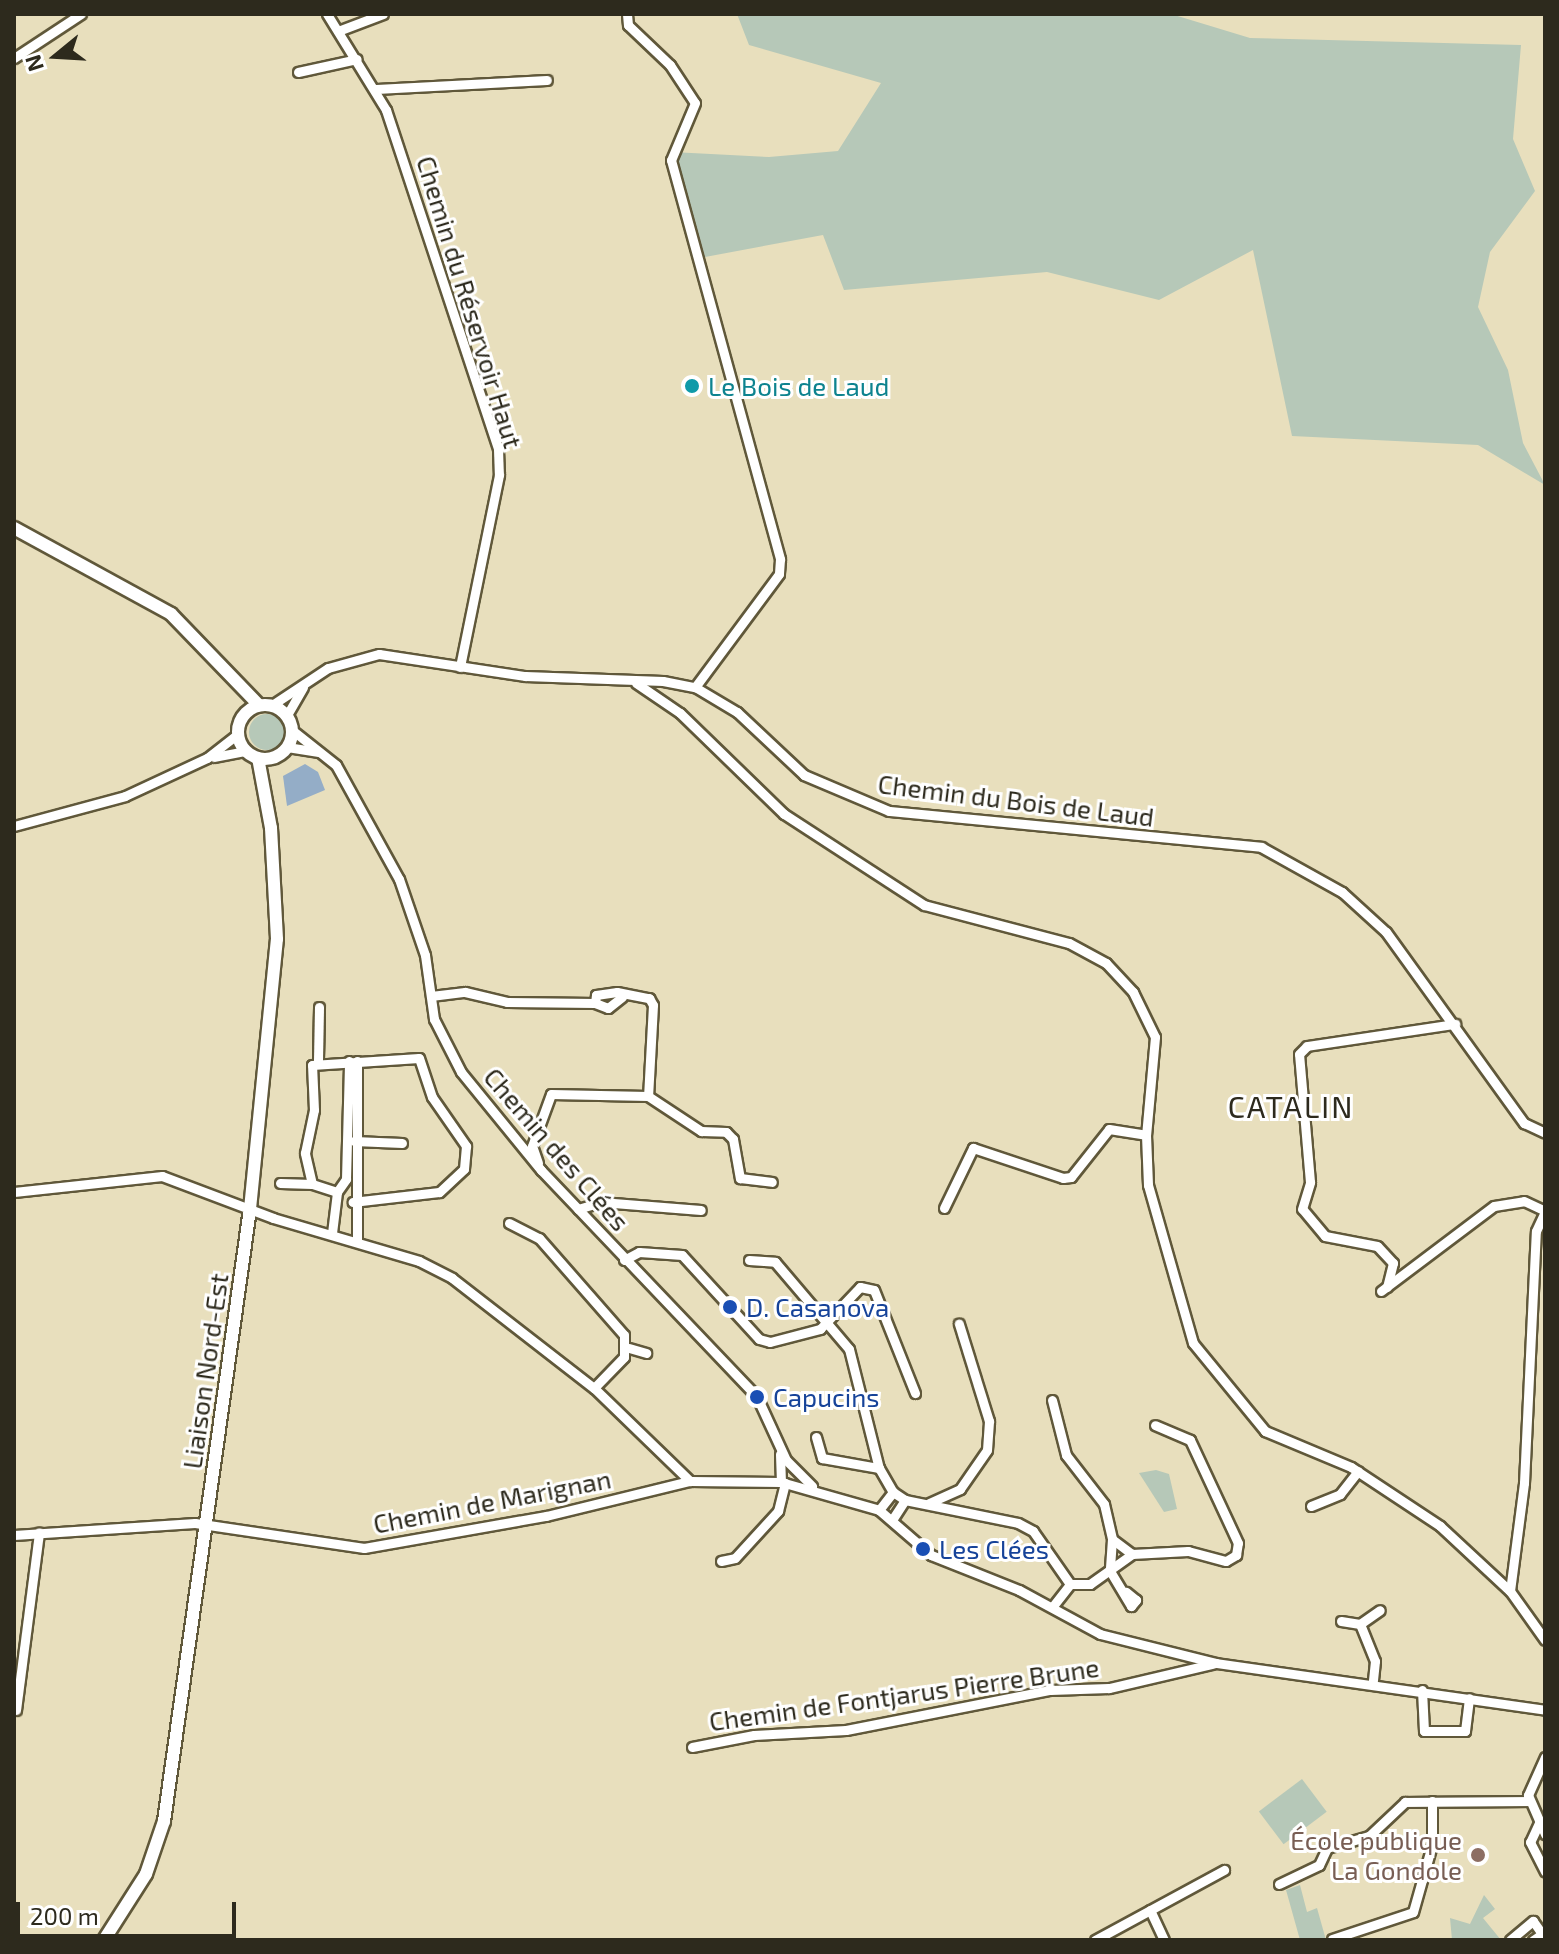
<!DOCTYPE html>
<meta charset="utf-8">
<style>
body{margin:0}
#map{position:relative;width:1559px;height:1954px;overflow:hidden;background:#e8dfbd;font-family:"Exo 2",sans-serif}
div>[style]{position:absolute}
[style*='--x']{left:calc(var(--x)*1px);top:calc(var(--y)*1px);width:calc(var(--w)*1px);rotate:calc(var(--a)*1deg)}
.green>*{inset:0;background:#b6c8b8;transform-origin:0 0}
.round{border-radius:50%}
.water>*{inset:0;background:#94adc7}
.roads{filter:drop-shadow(2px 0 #60583a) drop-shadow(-2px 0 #60583a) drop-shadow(0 2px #60583a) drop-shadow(0 -2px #60583a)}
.minor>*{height:9px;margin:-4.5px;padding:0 4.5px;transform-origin:4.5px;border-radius:4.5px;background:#fff}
.major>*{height:12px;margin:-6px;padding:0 6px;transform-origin:6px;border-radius:6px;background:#fff}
.major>.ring{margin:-6px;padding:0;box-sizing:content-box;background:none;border:12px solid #fff;border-radius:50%}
.dots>*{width:22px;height:22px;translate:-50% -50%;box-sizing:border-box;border:4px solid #fff;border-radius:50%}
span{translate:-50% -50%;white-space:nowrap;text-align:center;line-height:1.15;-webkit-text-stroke:6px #fff;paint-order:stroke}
.street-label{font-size:26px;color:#2d2a1d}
.culture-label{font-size:26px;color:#0d838f}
.left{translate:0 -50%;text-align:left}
.transit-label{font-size:26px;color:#164399}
.education-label{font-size:26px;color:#785e54}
.right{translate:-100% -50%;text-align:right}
.quarter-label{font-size:30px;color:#2d2a1d;letter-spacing:2px}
.frame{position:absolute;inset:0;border:16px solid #2d2a1d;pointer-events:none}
.north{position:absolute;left:16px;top:16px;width:80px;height:80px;-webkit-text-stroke:6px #fff;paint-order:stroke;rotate:252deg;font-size:22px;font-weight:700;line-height:32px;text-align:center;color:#2d2a1d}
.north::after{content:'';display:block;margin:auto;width:28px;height:36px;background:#2d2a1d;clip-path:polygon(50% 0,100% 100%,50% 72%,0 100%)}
.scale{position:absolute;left:16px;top:1902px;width:220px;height:36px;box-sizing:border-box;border:4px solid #2d2a1d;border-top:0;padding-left:10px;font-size:24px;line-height:28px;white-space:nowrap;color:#2d2a1d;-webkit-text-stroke:6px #fff;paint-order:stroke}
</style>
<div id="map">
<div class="green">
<i style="clip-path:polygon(737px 14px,1171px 14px,1250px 38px,1521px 45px,1513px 139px,1535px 191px,1490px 252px,1478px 307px,1508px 370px,1523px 443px,1545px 485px,1478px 445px,1292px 436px,1253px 250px,1159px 300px,1047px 272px,844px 290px,823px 235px,705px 257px,672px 152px,769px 157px,838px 151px,881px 83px,749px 45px)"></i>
<i class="round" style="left:249px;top:714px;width:36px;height:36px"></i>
<i style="clip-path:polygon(1156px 1470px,1169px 1474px,1177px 1509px,1164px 1512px,1139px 1473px)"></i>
<i style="left:1302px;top:1779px;width:41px;height:54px;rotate:53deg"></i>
<i style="clip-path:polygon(1300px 1885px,1307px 1912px,1317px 1908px,1326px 1940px,1300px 1940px,1286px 1890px)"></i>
<i style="clip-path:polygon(1484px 1895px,1495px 1909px,1483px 1918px,1501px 1940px,1452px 1940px,1450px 1918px,1470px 1924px)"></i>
</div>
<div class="water">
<i style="clip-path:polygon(305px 764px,318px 772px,325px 790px,287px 806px,283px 776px)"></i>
</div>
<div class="roads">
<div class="minor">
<i style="--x:327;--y:14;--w:113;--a:58.4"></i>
<i style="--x:386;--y:110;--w:357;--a:71.7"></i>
<i style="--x:498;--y:449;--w:26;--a:88"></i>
<i style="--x:499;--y:475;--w:196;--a:101.5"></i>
<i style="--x:627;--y:14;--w:11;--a:85"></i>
<i style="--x:628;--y:25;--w:58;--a:43.6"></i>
<i style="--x:670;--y:65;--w:45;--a:56.7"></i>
<i style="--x:695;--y:103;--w:62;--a:112.8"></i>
<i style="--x:671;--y:160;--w:414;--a:74.7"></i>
<i style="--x:780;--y:559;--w:15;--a:94"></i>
<i style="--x:779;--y:574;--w:141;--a:126.6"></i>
<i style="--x:338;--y:31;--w:48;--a:-20.7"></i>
<i style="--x:14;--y:58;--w:80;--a:-33.3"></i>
<i style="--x:298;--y:72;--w:60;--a:-12.4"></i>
<i style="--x:376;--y:89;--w:171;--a:-3"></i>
<i style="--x:636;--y:683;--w:53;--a:34.3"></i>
<i style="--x:680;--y:713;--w:145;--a:44.2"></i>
<i style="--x:784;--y:814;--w:167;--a:33"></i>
<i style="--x:924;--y:905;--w:150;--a:14.7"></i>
<i style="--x:1069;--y:943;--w:42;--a:28.4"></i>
<i style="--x:1106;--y:963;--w:40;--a:47"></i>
<i style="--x:1133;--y:992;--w:50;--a:63.9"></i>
<i style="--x:1155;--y:1037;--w:98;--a:95.2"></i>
<i style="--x:1146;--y:1135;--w:50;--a:87.7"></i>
<i style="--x:1148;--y:1185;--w:164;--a:74.1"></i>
<i style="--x:1193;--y:1343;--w:114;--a:50.7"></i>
<i style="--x:1265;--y:1431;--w:93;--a:22.7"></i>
<i style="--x:1351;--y:1467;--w:107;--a:33.5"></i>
<i style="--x:1440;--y:1526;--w:96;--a:42.9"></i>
<i style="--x:1510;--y:1591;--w:60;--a:54.5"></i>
<i style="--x:272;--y:705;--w:67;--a:-33.5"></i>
<i style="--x:328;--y:668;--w:53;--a:-15.4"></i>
<i style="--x:379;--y:654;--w:148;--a:8.6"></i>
<i style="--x:525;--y:676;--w:138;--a:2.1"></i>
<i style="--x:663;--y:681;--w:33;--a:11"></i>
<i style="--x:695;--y:687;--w:49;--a:30.8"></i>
<i style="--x:737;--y:712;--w:92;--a:43.2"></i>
<i style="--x:804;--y:775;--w:92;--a:23"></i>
<i style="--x:889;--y:811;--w:374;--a:5.5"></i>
<i style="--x:1261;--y:847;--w:93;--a:29.1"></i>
<i style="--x:1342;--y:892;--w:59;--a:42.3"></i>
<i style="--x:1386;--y:932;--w:236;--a:54.2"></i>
<i style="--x:1524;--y:1123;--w:23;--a:25"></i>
<i style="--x:287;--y:715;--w:32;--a:-60"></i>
<i style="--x:292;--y:730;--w:56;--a:38.5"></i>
<i style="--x:336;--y:765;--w:130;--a:61.1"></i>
<i style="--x:399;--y:879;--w:80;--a:71.1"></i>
<i style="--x:425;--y:955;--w:65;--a:82"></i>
<i style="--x:434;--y:1019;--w:59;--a:63"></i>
<i style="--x:461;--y:1072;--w:127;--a:50.8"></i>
<i style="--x:541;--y:1170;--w:313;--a:46.4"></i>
<i style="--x:757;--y:1397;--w:69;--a:65.3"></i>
<i style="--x:786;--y:1460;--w:37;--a:45"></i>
<i style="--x:287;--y:747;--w:32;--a:9"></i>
<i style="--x:214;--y:757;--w:33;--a:-11"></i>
<i style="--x:14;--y:826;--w:115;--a:-15.1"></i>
<i style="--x:125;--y:796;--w:90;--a:-24.9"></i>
<i style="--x:207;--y:758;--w:39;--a:-38"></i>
<i style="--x:431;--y:996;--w:34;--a:-7"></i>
<i style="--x:465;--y:992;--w:43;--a:13.4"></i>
<i style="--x:507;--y:1002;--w:88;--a:0.7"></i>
<i style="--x:622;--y:997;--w:18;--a:142"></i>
<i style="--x:608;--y:1008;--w:14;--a:-159"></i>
<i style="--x:595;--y:1003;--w:8;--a:-83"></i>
<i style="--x:596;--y:995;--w:21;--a:-8"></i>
<i style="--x:617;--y:992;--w:33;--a:11"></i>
<i style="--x:649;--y:998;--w:8;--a:60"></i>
<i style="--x:653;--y:1005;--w:91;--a:93.1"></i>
<i style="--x:318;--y:1060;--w:53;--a:-88.9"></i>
<i style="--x:354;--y:1141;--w:48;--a:2.4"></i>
<i style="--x:538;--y:1163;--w:18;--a:-109"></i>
<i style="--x:532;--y:1146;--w:55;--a:-69.9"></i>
<i style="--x:551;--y:1094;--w:97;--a:1.2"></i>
<i style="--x:648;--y:1096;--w:64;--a:33.4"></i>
<i style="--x:701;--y:1131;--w:25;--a:2"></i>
<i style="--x:726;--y:1132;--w:10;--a:45"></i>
<i style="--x:733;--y:1139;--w:40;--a:80"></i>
<i style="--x:740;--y:1178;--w:32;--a:7"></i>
<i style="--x:280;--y:1183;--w:32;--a:2"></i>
<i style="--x:14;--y:1192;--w:149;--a:-6.2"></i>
<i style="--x:162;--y:1176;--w:119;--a:20.7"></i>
<i style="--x:273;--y:1218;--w:152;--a:16.4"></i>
<i style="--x:419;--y:1261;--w:37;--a:27"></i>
<i style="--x:452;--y:1278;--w:180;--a:37.8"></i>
<i style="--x:594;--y:1388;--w:134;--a:44.1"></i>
<i style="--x:337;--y:1192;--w:16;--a:-55"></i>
<i style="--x:346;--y:1179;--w:118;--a:-88.5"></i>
<i style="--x:944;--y:1208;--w:67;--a:-64.2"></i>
<i style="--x:973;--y:1148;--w:95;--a:18.4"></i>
<i style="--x:1063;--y:1178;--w:8;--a:-7"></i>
<i style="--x:1071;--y:1177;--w:61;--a:-51.6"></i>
<i style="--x:1109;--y:1129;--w:37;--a:9"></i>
<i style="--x:578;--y:1209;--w:24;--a:-17"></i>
<i style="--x:601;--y:1202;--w:100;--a:4.6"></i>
<i style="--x:509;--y:1223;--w:34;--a:27"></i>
<i style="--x:539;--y:1238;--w:129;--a:48.8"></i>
<i style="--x:624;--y:1335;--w:22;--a:90"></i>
<i style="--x:624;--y:1357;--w:43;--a:134.1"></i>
<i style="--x:332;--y:1233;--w:41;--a:-83"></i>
<i style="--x:337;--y:1192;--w:26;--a:-162"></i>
<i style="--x:312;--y:1184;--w:32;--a:-103"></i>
<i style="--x:305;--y:1153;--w:44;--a:-78.2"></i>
<i style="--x:314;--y:1110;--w:45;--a:-92.5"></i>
<i style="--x:312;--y:1065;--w:107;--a:-3.7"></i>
<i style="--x:419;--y:1058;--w:41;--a:71.6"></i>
<i style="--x:432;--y:1097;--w:60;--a:55.2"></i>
<i style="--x:466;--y:1146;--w:23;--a:95"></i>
<i style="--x:464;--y:1169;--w:34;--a:137"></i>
<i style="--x:439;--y:1192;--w:87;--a:173.4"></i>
<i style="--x:357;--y:1239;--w:178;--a:-90"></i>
<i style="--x:624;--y:1260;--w:17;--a:-28"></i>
<i style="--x:639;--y:1252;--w:43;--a:4"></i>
<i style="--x:682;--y:1255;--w:114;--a:47.5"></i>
<i style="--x:759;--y:1339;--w:11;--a:15"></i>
<i style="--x:770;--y:1342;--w:52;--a:-14.6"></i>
<i style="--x:820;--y:1329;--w:58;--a:-46.4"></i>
<i style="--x:860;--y:1287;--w:14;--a:12"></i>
<i style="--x:874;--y:1290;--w:111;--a:68.3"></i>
<i style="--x:749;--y:1260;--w:26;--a:4"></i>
<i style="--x:775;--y:1262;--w:114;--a:49.6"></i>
<i style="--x:849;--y:1349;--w:123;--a:75.9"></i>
<i style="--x:879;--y:1468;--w:28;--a:60"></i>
<i style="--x:893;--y:1492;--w:14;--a:34"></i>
<i style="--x:905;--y:1500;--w:115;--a:11.5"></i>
<i style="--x:1018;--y:1523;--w:17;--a:28"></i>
<i style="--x:1033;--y:1531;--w:65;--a:55.1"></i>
<i style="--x:1387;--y:1287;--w:25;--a:-76"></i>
<i style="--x:1393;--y:1263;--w:23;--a:-133"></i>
<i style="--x:1377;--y:1246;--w:53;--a:-169.1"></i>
<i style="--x:1325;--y:1236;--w:35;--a:-130"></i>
<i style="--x:1302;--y:1209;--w:28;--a:-73"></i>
<i style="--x:1310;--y:1182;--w:128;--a:-94.9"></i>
<i style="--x:1299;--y:1054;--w:11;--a:-45"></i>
<i style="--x:1307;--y:1046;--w:150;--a:-8.5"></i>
<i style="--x:1381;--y:1291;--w:141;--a:-37"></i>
<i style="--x:1494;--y:1206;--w:30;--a:-9"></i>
<i style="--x:1524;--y:1201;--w:23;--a:25"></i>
<i style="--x:629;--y:1348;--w:18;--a:16"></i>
<i style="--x:1052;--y:1400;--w:57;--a:75.7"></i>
<i style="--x:1066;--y:1455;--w:62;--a:52.2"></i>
<i style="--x:1104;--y:1504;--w:36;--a:77"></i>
<i style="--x:1112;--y:1539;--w:32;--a:94"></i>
<i style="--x:1110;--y:1571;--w:41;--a:59"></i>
<i style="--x:1131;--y:1606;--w:8;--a:-50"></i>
<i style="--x:1136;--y:1600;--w:13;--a:-141"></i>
<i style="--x:816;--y:1437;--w:22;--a:74"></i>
<i style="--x:822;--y:1458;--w:58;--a:10"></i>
<i style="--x:780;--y:1454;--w:28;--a:88"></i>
<i style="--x:781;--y:1482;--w:102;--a:15.9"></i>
<i style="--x:879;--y:1510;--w:69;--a:40.9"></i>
<i style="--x:931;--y:1555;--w:95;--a:21.7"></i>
<i style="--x:1019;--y:1590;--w:92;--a:28.5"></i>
<i style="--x:1100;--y:1634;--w:120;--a:14"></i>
<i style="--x:1216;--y:1663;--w:332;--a:8.1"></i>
<i style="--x:929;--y:1503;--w:34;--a:-24"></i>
<i style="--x:960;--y:1489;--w:47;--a:-55.3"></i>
<i style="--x:987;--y:1450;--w:29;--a:-86"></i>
<i style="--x:989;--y:1421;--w:102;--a:-107.2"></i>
<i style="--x:1311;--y:1506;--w:31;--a:-22"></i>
<i style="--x:1340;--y:1494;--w:29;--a:-52"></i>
<i style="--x:879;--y:1510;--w:23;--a:-52"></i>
<i style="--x:892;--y:1520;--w:24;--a:-57"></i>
<i style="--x:14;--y:1535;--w:181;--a:-3.8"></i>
<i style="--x:195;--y:1523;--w:171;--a:8.4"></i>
<i style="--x:364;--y:1548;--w:185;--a:-10"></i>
<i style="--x:546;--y:1516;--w:148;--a:-13.7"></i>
<i style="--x:690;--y:1481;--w:91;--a:0.6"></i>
<i style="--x:1112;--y:1539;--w:25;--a:37"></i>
<i style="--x:721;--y:1561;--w:14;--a:-12"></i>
<i style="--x:735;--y:1558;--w:64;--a:-47.5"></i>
<i style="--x:778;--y:1511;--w:29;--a:-76"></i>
<i style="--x:1070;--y:1584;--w:20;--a:0"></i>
<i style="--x:1090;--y:1584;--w:52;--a:-35.5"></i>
<i style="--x:1132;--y:1554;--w:56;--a:-3.1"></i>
<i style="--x:1188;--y:1551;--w:39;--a:15"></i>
<i style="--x:1226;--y:1561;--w:12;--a:-31"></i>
<i style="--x:1236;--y:1555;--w:12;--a:-81"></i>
<i style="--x:1238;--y:1543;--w:114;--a:-115"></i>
<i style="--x:1190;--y:1440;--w:38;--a:-157"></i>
<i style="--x:1510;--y:1591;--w:109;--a:-82.6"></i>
<i style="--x:1524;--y:1483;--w:252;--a:-87.3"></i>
<i style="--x:1536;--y:1231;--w:21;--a:-65"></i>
<i style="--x:1053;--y:1606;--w:28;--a:-52"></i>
<i style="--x:1341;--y:1621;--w:19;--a:9"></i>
<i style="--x:1360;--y:1624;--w:40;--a:68"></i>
<i style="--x:1375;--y:1661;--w:20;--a:96"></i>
<i style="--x:1360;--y:1624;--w:24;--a:-35"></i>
<i style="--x:1422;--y:1690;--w:41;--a:87.2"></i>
<i style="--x:1424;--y:1731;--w:41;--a:0"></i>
<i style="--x:1465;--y:1731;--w:33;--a:-83"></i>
<i style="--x:16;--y:1710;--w:179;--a:-82.6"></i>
<i style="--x:692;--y:1747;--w:63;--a:-11"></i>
<i style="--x:754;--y:1735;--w:92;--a:-3.1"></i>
<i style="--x:846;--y:1730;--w:208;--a:-11.1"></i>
<i style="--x:1050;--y:1690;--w:59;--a:-1.9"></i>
<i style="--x:1109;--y:1688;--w:106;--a:-13.1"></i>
<i style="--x:1545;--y:1757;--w:42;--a:114.1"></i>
<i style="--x:1528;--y:1795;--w:43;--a:66.4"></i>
<i style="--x:1539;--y:1823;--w:21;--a:115"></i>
<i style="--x:1530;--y:1842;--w:33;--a:63"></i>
<i style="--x:1279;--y:1884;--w:44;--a:-25.4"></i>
<i style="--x:1319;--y:1865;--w:19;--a:-65"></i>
<i style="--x:1327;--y:1848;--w:44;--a:-15.9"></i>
<i style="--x:1369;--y:1836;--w:50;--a:-43.4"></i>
<i style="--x:1405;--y:1802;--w:124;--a:-0.5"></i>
<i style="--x:1150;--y:1910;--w:33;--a:65"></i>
<i style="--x:1332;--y:1939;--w:85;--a:-18.4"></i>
<i style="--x:1413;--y:1912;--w:70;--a:-74.2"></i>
<i style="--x:1432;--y:1845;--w:44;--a:-90"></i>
<i style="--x:1095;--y:1940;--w:147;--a:-28.5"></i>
<i style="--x:1510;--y:1940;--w:30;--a:-40"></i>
<i style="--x:1533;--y:1921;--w:16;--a:55"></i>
<i style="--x:1542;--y:1934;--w:11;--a:146"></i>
</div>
<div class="major">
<i style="--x:14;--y:528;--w:179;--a:28.7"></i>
<i style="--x:171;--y:614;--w:127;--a:46"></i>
<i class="ring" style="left:238px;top:705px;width:42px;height:42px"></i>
<i style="--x:104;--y:1940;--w:78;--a:-57.5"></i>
<i style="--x:146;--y:1874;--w:56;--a:-71.2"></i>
<i style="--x:164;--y:1821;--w:618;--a:-82"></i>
<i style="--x:250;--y:1209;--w:271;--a:-84.3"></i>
<i style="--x:277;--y:939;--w:111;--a:-93.1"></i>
<i style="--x:271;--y:828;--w:71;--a:-100.5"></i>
</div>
</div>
<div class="dots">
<i style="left:692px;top:386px;background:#0f9aa8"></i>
<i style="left:730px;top:1307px;background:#1a4fb4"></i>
<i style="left:757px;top:1397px;background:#1a4fb4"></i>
<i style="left:923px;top:1549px;background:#1a4fb4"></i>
<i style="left:1478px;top:1855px;background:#8d6e63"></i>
</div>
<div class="street-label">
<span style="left:470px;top:302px;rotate:73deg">Chemin du Réservoir Haut</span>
<span style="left:1016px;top:800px;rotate:7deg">Chemin du Bois de Laud</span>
<span style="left:557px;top:1149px;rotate:49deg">Chemin des Clées</span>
<span style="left:205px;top:1371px;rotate:-82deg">Liaison Nord-Est</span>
<span style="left:492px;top:1501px;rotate:-11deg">Chemin de Marignan</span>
<span style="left:904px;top:1694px;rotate:-8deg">Chemin de Fontjarus Pierre Brune</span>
</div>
<div class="culture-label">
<span class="left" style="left:708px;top:386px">Le Bois de Laud</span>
</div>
<div class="transit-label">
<span class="left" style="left:746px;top:1307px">D. Casanova</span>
<span class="left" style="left:773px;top:1397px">Capucins</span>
<span class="left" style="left:939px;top:1549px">Les Clées</span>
</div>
<div class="education-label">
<span class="right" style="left:1462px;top:1855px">École publique<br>La Gondole</span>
</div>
<div class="quarter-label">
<span style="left:1291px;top:1106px">CATALIN</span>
</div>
<div class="frame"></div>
<div class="north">N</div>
<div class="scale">200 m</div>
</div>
